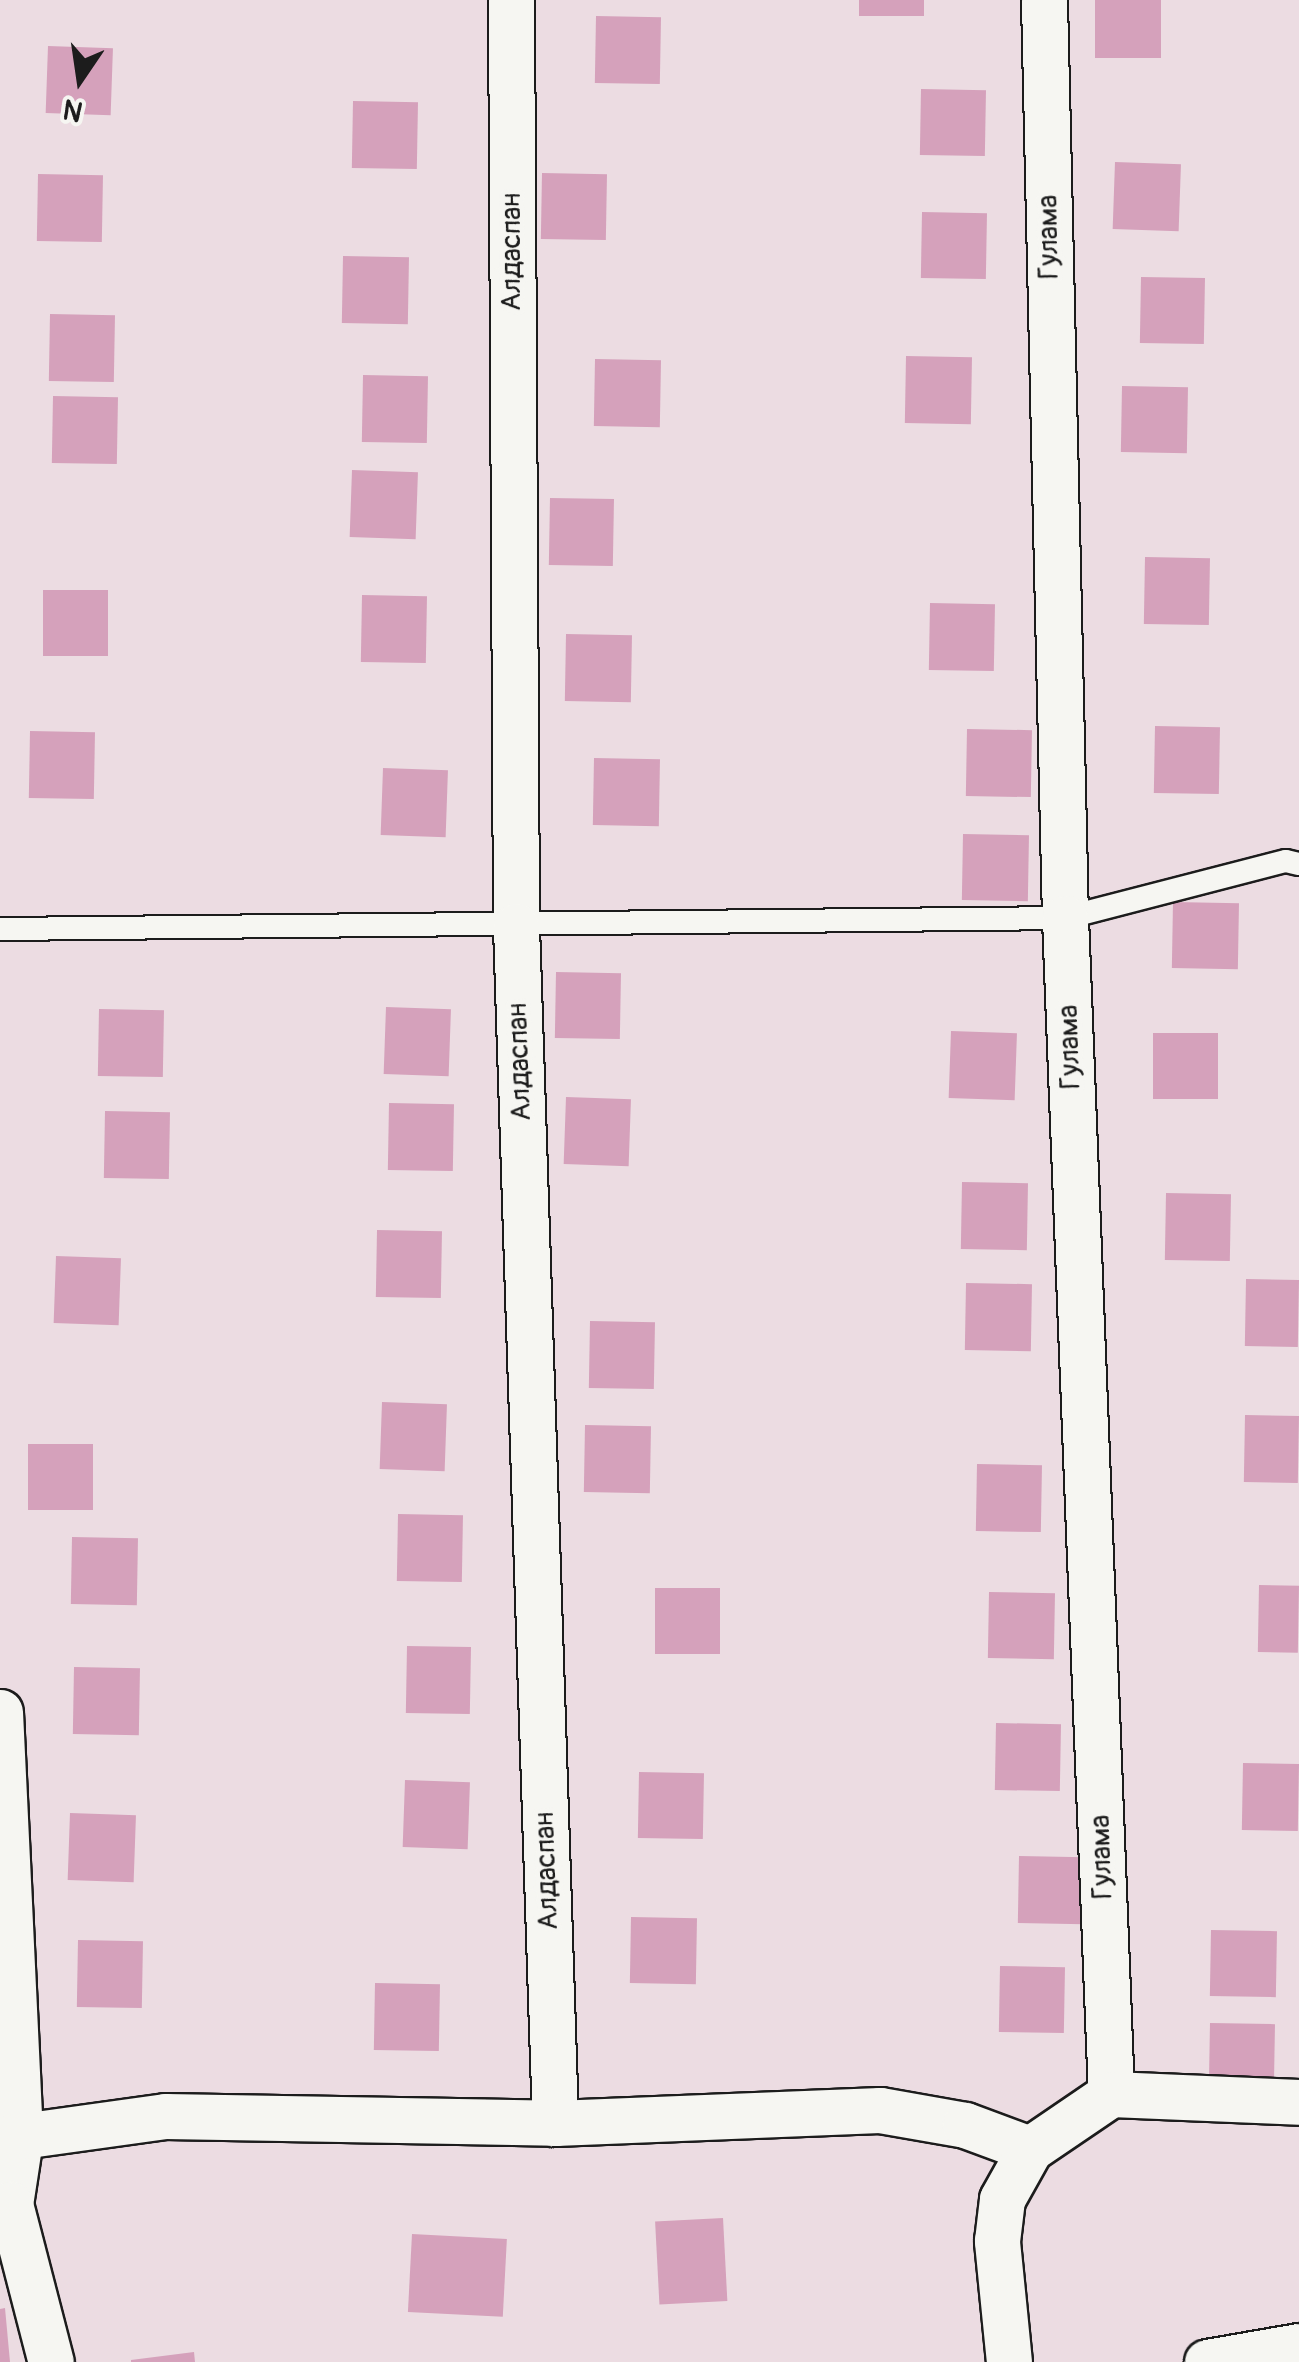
<!DOCTYPE html>
<meta charset="utf-8">
<style>
body{margin:0}
#map{position:relative;width:1299px;height:2362px;overflow:hidden;background:#ecdce2;font-family:Pangolin,sans-serif}
div>[style]{position:absolute}
[style*='--x']{left:calc(var(--x)*1px);top:calc(var(--y)*1px);width:calc(var(--w)*1px);rotate:calc(var(--a)*1deg)}
.building>*{inset:0;background:#d5a1bb;transform-origin:0 0}
.roads{filter:drop-shadow(2px 0 #1c1c1c) drop-shadow(-2px 0 #1c1c1c) drop-shadow(0 2px #1c1c1c) drop-shadow(0 -2px #1c1c1c)}
.service>*{height:22px;margin:-11px;padding:0 11px;transform-origin:11px;border-radius:11px;background:#f6f6f2}
.minor>*{height:45px;margin:-22.5px;padding:0 22.5px;transform-origin:22.5px;border-radius:22.5px;background:#f6f6f2}
span{translate:-50% -50%;white-space:nowrap;text-align:center;line-height:1.15;-webkit-text-stroke:10px #f6f6f2;paint-order:stroke}
.street-label{font-size:28px;color:#1c1c1c}
.north{position:absolute;left:30px;top:30px;width:100px;height:100px;-webkit-text-stroke:8px #f6f6f2;paint-order:stroke;rotate:193deg;font-size:28px;font-weight:700;line-height:40px;text-align:center;color:#1c1c1c}
.north::after{content:'';display:block;margin:auto;width:35px;height:45px;background:#1c1c1c;clip-path:polygon(50% 0,100% 100%,50% 72%,0 100%)}
</style>
<div id="map">
<div class="building">
<i style="left:859px;top:0;width:65px;height:16px"></i>
<i style="left:1095px;top:0;width:66px;height:58px"></i>
<i style="left:596px;top:16px;width:65px;height:67px;rotate:1deg"></i>
<i style="left:48px;top:46px;width:65px;height:67px;rotate:2deg"></i>
<i style="left:921px;top:89px;width:65px;height:66px;rotate:1deg"></i>
<i style="left:353px;top:101px;width:65px;height:67px;rotate:1deg"></i>
<i style="left:1115px;top:162px;width:66px;height:67px;rotate:2deg"></i>
<i style="left:542px;top:173px;width:65px;height:66px;rotate:1deg"></i>
<i style="left:38px;top:174px;width:65px;height:67px;rotate:1deg"></i>
<i style="left:922px;top:212px;width:65px;height:66px;rotate:1deg"></i>
<i style="left:343px;top:256px;width:66px;height:67px;rotate:1deg"></i>
<i style="left:1141px;top:277px;width:64px;height:66px;rotate:1deg"></i>
<i style="left:50px;top:314px;width:65px;height:67px;rotate:1deg"></i>
<i style="left:906px;top:356px;width:66px;height:67px;rotate:1deg"></i>
<i style="left:595px;top:359px;width:66px;height:67px;rotate:1deg"></i>
<i style="left:363px;top:375px;width:65px;height:67px;rotate:1deg"></i>
<i style="left:1122px;top:386px;width:66px;height:66px;rotate:1deg"></i>
<i style="left:53px;top:396px;width:65px;height:67px;rotate:1deg"></i>
<i style="left:352px;top:470px;width:66px;height:67px;rotate:2deg"></i>
<i style="left:550px;top:498px;width:64px;height:67px;rotate:1deg"></i>
<i style="left:1145px;top:557px;width:65px;height:67px;rotate:1deg"></i>
<i style="left:43px;top:590px;width:65px;height:66px"></i>
<i style="left:362px;top:595px;width:65px;height:67px;rotate:1deg"></i>
<i style="left:930px;top:603px;width:65px;height:67px;rotate:1deg"></i>
<i style="left:566px;top:634px;width:66px;height:67px;rotate:1deg"></i>
<i style="left:1155px;top:726px;width:65px;height:67px;rotate:1deg"></i>
<i style="left:967px;top:729px;width:65px;height:67px;rotate:1deg"></i>
<i style="left:30px;top:731px;width:65px;height:67px;rotate:1deg"></i>
<i style="left:594px;top:758px;width:66px;height:67px;rotate:1deg"></i>
<i style="left:383px;top:768px;width:65px;height:67px;rotate:2deg"></i>
<i style="left:963px;top:834px;width:66px;height:66px;rotate:1deg"></i>
<i style="left:1173px;top:902px;width:66px;height:66px;rotate:1deg"></i>
<i style="left:556px;top:972px;width:65px;height:66px;rotate:1deg"></i>
<i style="left:386px;top:1007px;width:65px;height:67px;rotate:2deg"></i>
<i style="left:99px;top:1009px;width:65px;height:67px;rotate:1deg"></i>
<i style="left:951px;top:1031px;width:66px;height:67px;rotate:2deg"></i>
<i style="left:1153px;top:1033px;width:65px;height:66px"></i>
<i style="left:566px;top:1097px;width:65px;height:67px;rotate:2deg"></i>
<i style="left:389px;top:1103px;width:65px;height:67px;rotate:1deg"></i>
<i style="left:105px;top:1111px;width:65px;height:67px;rotate:1deg"></i>
<i style="left:962px;top:1182px;width:66px;height:67px;rotate:1deg"></i>
<i style="left:1166px;top:1193px;width:65px;height:67px;rotate:1deg"></i>
<i style="left:377px;top:1230px;width:65px;height:67px;rotate:1deg"></i>
<i style="left:56px;top:1256px;width:65px;height:67px;rotate:2deg"></i>
<i style="left:1246px;top:1279px;width:53px;height:67px;rotate:1deg"></i>
<i style="left:966px;top:1283px;width:66px;height:67px;rotate:1deg"></i>
<i style="left:590px;top:1321px;width:65px;height:67px;rotate:1deg"></i>
<i style="left:382px;top:1402px;width:65px;height:67px;rotate:2deg"></i>
<i style="left:1245px;top:1415px;width:54px;height:67px;rotate:1deg"></i>
<i style="left:585px;top:1425px;width:66px;height:67px;rotate:1deg"></i>
<i style="left:28px;top:1444px;width:65px;height:66px"></i>
<i style="left:977px;top:1464px;width:65px;height:67px;rotate:1deg"></i>
<i style="left:398px;top:1514px;width:65px;height:67px;rotate:1deg"></i>
<i style="left:72px;top:1537px;width:66px;height:67px;rotate:1deg"></i>
<i style="left:1259px;top:1585px;width:40px;height:67px;rotate:1deg"></i>
<i style="left:655px;top:1588px;width:65px;height:66px"></i>
<i style="left:989px;top:1592px;width:66px;height:66px;rotate:1deg"></i>
<i style="left:407px;top:1646px;width:64px;height:67px;rotate:1deg"></i>
<i style="left:74px;top:1667px;width:66px;height:67px;rotate:1deg"></i>
<i style="left:996px;top:1723px;width:65px;height:67px;rotate:1deg"></i>
<i style="left:1243px;top:1763px;width:56px;height:67px;rotate:1deg"></i>
<i style="left:639px;top:1772px;width:65px;height:66px;rotate:1deg"></i>
<i style="left:405px;top:1780px;width:65px;height:67px;rotate:2deg"></i>
<i style="left:70px;top:1813px;width:66px;height:67px;rotate:2deg"></i>
<i style="left:1019px;top:1856px;width:66px;height:67px;rotate:1deg"></i>
<i style="left:631px;top:1917px;width:66px;height:66px;rotate:1deg"></i>
<i style="left:1211px;top:1930px;width:66px;height:66px;rotate:1deg"></i>
<i style="left:78px;top:1940px;width:65px;height:67px;rotate:1deg"></i>
<i style="left:1000px;top:1966px;width:65px;height:66px;rotate:1deg"></i>
<i style="left:375px;top:1983px;width:65px;height:67px;rotate:1deg"></i>
<i style="left:1210px;top:2023px;width:65px;height:66px;rotate:1deg"></i>
<i style="left:723px;top:2218px;width:83px;height:68px;rotate:87deg"></i>
<i style="left:412px;top:2234px;width:95px;height:78px;rotate:3deg"></i>
<i style="clip-path:polygon(5px 2308px,10px 2362px,0 2362px,0 2309px)"></i>
<i style="clip-path:polygon(194px 2352px,195px 2362px,131px 2362px,131px 2360px)"></i>
</div>
<div class="roads">
<div class="service">
<i style="--x:0;--y:929;--w:1065;--a:-0.59"></i>
<i style="--x:1065;--y:918;--w:228;--a:-14.5"></i>
<i style="--x:1286;--y:861;--w:13;--a:13"></i>
</div>
<div class="minor">
<i style="--x:511;--y:0;--w:926;--a:89.69"></i>
<i style="--x:516;--y:926;--w:1198;--a:88.13"></i>
<i style="--x:1044;--y:0;--w:918;--a:88.69"></i>
<i style="--x:1065;--y:918;--w:1177;--a:87.76"></i>
<i style="--x:0;--y:1712;--w:427;--a:87.3"></i>
<i style="--x:20;--y:2139;--w:66;--a:98.7"></i>
<i style="--x:10;--y:2204;--w:163;--a:75.5"></i>
<i style="--x:0;--y:2139;--w:167;--a:-7.9"></i>
<i style="--x:165;--y:2116;--w:390;--a:1"></i>
<i style="--x:555;--y:2123;--w:325;--a:-2.3"></i>
<i style="--x:880;--y:2110;--w:86;--a:10"></i>
<i style="--x:965;--y:2125;--w:69;--a:20.3"></i>
<i style="--x:1009;--y:2362;--w:122;--a:-95.7"></i>
<i style="--x:997;--y:2241;--w:42;--a:-83.2"></i>
<i style="--x:1002;--y:2199;--w:57;--a:-60.8"></i>
<i style="--x:1030;--y:2149;--w:98;--a:-34.2"></i>
<i style="--x:1111;--y:2094;--w:188;--a:2.4"></i>
<i style="--x:1207;--y:2362;--w:93;--a:-9.9"></i>
</div>
</div>
<div class="street-label">
<span style="left:1049px;top:237px;rotate:-91deg">Гулама</span>
<span style="left:512px;top:252px;rotate:-90deg">Алдаспан</span>
<span style="left:1070px;top:1047px;rotate:-92deg">Гулама</span>
<span style="left:520px;top:1062px;rotate:-92deg">Алдаспан</span>
<span style="left:1102px;top:1857px;rotate:-92deg">Гулама</span>
<span style="left:547px;top:1871px;rotate:-92deg">Алдаспан</span>
</div>
<div class="north">N</div>
</div>
